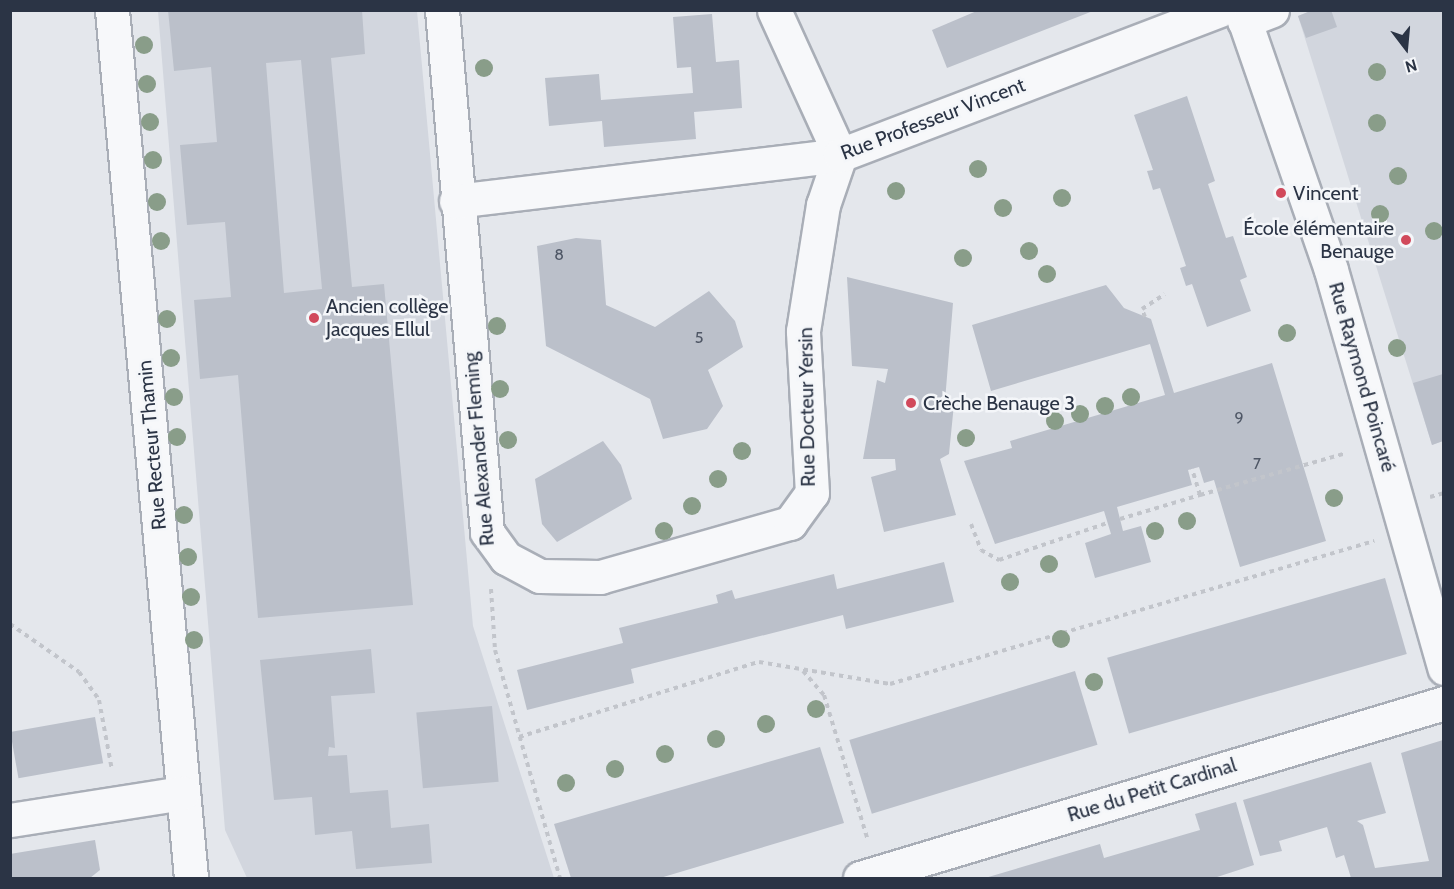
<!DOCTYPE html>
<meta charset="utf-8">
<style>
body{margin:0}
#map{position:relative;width:1454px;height:889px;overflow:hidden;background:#e4e7ec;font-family:Cabin,sans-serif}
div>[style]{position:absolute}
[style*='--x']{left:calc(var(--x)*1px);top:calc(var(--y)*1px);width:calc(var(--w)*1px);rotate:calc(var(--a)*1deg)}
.built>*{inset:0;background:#d2d6de}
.building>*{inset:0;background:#bbc0ca;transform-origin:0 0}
.path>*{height:4px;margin-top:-2px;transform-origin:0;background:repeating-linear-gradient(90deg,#c2c5cb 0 4.5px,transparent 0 9px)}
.roads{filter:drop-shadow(2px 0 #a9aeb7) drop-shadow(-2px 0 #a9aeb7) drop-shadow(0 2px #a9aeb7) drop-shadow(0 -2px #a9aeb7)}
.minor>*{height:33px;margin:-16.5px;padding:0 16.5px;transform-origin:16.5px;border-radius:16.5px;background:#f7f8fa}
.trees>*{width:18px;height:18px;margin:-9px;border-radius:50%;background:#899d89}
.dots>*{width:16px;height:16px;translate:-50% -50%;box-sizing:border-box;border:3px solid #f4f6f9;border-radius:50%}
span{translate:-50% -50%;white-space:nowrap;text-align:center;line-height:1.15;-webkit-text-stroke:5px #f4f6f9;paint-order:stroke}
.number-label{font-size:16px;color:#4f5766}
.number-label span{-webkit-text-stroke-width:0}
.street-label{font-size:20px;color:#2b3445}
.poi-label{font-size:20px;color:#2b3445}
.left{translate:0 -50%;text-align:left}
.right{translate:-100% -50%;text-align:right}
.frame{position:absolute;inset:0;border:12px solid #2b3445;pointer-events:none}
.north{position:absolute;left:1376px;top:18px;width:60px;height:60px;-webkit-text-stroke:4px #f4f6f9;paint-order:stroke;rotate:164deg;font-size:16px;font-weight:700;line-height:24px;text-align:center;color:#2b3445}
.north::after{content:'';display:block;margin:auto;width:21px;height:27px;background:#2b3445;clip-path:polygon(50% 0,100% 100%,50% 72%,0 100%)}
</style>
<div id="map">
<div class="built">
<i style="clip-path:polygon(1313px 10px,1443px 11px,1443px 441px,1432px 445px,1298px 16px)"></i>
<i style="clip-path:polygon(158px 11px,417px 11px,473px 626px,554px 878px,247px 878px,225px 830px)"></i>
</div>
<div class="building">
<i style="clip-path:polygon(evenodd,168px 10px,362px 10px,365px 54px,331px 58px,352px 287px,384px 284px,413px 605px,258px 618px,238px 375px,200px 379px,194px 300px,231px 297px,225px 222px,187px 225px,180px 145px,217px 142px,211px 67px,174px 71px,168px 10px,301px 60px,322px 289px,284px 293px,266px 63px,301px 60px)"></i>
<i style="clip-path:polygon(979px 10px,1093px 10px,1093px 11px,947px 68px,932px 30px)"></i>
<i style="clip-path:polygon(1313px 10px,1331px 10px,1337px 27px,1306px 38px,1298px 16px)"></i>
<i style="clip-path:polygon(712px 14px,716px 62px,739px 60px,742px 108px,694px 112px,696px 139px,604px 147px,602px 121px,549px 126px,545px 78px,599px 74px,601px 100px,693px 93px,691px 67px,677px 68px,673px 17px)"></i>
<i style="clip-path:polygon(1187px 96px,1215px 181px,1208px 184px,1226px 238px,1233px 236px,1247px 277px,1240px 280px,1251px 311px,1207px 327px,1192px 284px,1186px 286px,1180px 268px,1186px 266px,1160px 188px,1153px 190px,1147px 171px,1153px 170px,1134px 115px)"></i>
<i style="clip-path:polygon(576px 238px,601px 240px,606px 305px,655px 327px,709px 291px,735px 321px,743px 347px,708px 370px,723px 406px,707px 429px,663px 439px,650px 399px,546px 346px,537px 246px)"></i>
<i style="clip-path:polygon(847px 277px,953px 303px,945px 401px,954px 404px,949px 454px,940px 459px,956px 515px,884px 532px,871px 477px,896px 470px,895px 459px,863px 459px,877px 380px,885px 383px,888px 369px,852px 366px)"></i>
<i style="clip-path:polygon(1106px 285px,1124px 308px,1151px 319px,1174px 393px,1272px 363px,1326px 541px,1240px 567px,1214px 480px,1204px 483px,1199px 467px,1188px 470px,1192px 485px,1117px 507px,1123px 531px,1141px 526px,1151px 562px,1095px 578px,1085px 543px,1111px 534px,1104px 511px,995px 544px,964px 461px,1012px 448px,1010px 441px,1165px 395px,1150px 344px,991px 391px,972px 325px)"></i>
<i style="clip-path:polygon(1443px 374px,1443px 441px,1432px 445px,1413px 383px)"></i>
<i style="clip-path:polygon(603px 441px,621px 465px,632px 499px,557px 542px,542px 524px,535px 479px)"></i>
<i style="clip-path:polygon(944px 562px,954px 602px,846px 629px,843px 615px,631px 669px,634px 683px,527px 710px,517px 670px,623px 643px,619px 628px,718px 603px,716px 595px,732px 590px,735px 599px,834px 574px,837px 589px)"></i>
<i style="left:1385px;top:578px;width:79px;height:289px;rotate:74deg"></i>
<i style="clip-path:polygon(371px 649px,375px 693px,331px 696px,335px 748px,329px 747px,328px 756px,347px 755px,350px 793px,388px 790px,391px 828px,429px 824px,432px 863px,356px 869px,352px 831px,315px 835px,312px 797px,274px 800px,260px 660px)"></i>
<i style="left:1075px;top:671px;width:77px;height:236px;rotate:73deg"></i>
<i style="left:492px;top:706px;width:76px;height:76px;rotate:85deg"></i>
<i style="left:95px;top:717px;width:47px;height:86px;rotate:80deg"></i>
<i style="clip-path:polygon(1443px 740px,1443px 878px,1351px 878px,1344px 855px,1336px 858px,1327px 827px,1279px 841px,1282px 851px,1260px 856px,1243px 800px,1371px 762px,1386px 813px,1357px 821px,1363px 825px,1375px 868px,1429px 861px,1401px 753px)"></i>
<i style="clip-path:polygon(820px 747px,844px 823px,660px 878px,571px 878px,554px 824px)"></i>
<i style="clip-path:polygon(1236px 802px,1254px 865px,1214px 878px,985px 878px,1100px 844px,1104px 858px,1200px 830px,1195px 814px)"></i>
<i style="clip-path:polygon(95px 840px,100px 870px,90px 878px,10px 878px,10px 854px)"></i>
</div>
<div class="path">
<i style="--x:1145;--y:317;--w:9;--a:-111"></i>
<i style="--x:1142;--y:309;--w:27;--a:-33"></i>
<i style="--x:1200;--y:495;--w:152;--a:-16"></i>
<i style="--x:1430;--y:497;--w:15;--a:-16"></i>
<i style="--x:1120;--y:519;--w:84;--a:-16.7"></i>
<i style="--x:1200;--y:495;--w:27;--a:-107"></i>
<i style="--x:971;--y:524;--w:28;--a:69"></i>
<i style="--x:981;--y:550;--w:21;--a:29"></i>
<i style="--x:999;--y:560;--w:114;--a:-18.9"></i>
<i style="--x:491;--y:589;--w:61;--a:86.2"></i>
<i style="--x:495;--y:650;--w:237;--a:74.1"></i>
<i style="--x:10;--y:624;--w:84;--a:34.8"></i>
<i style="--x:79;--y:672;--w:34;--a:54"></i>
<i style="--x:99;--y:700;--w:71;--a:79.5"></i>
<i style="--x:803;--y:671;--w:32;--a:49"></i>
<i style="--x:824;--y:695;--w:152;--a:73.2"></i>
<i style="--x:519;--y:737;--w:251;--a:-17.4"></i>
<i style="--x:759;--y:662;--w:133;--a:9.5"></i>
<i style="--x:890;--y:684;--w:505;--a:-16.46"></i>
</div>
<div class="roads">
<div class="minor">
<i style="--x:112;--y:10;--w:872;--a:84.8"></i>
<i style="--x:442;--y:10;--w:524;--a:85.07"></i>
<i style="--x:487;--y:532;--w:32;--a:54"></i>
<i style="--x:506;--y:558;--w:38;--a:28"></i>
<i style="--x:540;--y:576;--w:60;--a:1"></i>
<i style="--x:600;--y:577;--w:198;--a:-15.9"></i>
<i style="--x:790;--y:523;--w:37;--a:-54"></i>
<i style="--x:812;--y:493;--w:162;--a:-93.2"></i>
<i style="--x:803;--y:331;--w:128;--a:-81"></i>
<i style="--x:823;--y:205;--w:53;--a:-71.2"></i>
<i style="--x:840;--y:155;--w:159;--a:-114.5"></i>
<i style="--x:1241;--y:10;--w:275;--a:70.9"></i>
<i style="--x:1331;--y:270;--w:414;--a:74.1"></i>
<i style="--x:1244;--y:21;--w:30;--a:-21"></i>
<i style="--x:456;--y:201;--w:387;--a:-6.8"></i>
<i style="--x:840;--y:155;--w:406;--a:-20.9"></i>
<i style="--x:10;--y:820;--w:175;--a:-8.9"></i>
<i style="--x:860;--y:878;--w:610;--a:-16.68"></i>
</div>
</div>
<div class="trees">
<i style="left:144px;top:45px"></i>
<i style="left:484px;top:68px"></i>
<i style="left:1377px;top:72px"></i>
<i style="left:147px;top:84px"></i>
<i style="left:150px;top:122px"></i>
<i style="left:1377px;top:123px"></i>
<i style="left:153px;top:160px"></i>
<i style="left:978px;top:169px"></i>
<i style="left:1398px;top:176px"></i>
<i style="left:896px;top:191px"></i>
<i style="left:1062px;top:198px"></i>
<i style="left:157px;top:202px"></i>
<i style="left:1003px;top:208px"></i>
<i style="left:1380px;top:214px"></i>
<i style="left:1434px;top:231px"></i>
<i style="left:161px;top:241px"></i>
<i style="left:1029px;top:251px"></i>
<i style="left:963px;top:258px"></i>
<i style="left:1047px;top:274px"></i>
<i style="left:167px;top:319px"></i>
<i style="left:497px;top:326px"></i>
<i style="left:1287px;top:333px"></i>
<i style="left:1397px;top:348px"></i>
<i style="left:171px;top:358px"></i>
<i style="left:500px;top:389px"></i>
<i style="left:174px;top:397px"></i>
<i style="left:1131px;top:397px"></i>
<i style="left:1105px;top:406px"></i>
<i style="left:1080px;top:414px"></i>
<i style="left:1055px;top:421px"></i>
<i style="left:177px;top:437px"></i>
<i style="left:966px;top:438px"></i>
<i style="left:508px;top:440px"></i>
<i style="left:742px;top:451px"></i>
<i style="left:718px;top:479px"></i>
<i style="left:1334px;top:498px"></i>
<i style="left:692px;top:506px"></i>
<i style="left:184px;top:515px"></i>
<i style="left:1187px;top:521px"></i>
<i style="left:664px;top:531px"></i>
<i style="left:1155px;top:531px"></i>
<i style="left:188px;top:557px"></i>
<i style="left:1049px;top:564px"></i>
<i style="left:1010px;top:582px"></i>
<i style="left:191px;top:597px"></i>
<i style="left:1061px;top:639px"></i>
<i style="left:194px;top:640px"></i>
<i style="left:1094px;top:682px"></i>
<i style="left:816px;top:709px"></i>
<i style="left:766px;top:724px"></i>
<i style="left:716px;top:739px"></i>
<i style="left:665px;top:754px"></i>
<i style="left:615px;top:769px"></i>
<i style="left:566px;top:783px"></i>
</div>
<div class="dots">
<i style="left:1281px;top:193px;background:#d1495b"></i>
<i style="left:1406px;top:240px;background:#d1495b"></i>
<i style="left:314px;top:318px;background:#d1495b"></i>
<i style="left:911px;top:403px;background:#d1495b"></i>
</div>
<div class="number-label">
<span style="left:559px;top:255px">8</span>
<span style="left:699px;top:338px">5</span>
<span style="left:1239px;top:418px">9</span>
<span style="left:1257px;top:464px">7</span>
</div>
<div class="street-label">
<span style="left:933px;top:119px;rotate:-21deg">Rue Professeur Vincent</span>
<span style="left:1362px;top:377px;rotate:74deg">Rue Raymond Poincaré</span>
<span style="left:807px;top:407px;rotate:-91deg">Rue Docteur Yersin</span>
<span style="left:152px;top:445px;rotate:-95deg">Rue Recteur Thamin</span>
<span style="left:479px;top:449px;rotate:-95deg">Rue Alexander Fleming</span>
<span style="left:1152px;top:790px;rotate:-17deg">Rue du Petit Cardinal</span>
</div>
<div class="poi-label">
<span class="left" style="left:1293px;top:193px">Vincent</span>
<span class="right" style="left:1394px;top:240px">École élémentaire<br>Benauge</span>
<span class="left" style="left:326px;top:318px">Ancien collège<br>Jacques Ellul</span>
<span class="left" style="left:923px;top:403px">Crèche Benauge 3</span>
</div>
<div class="frame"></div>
<div class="north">N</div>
</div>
